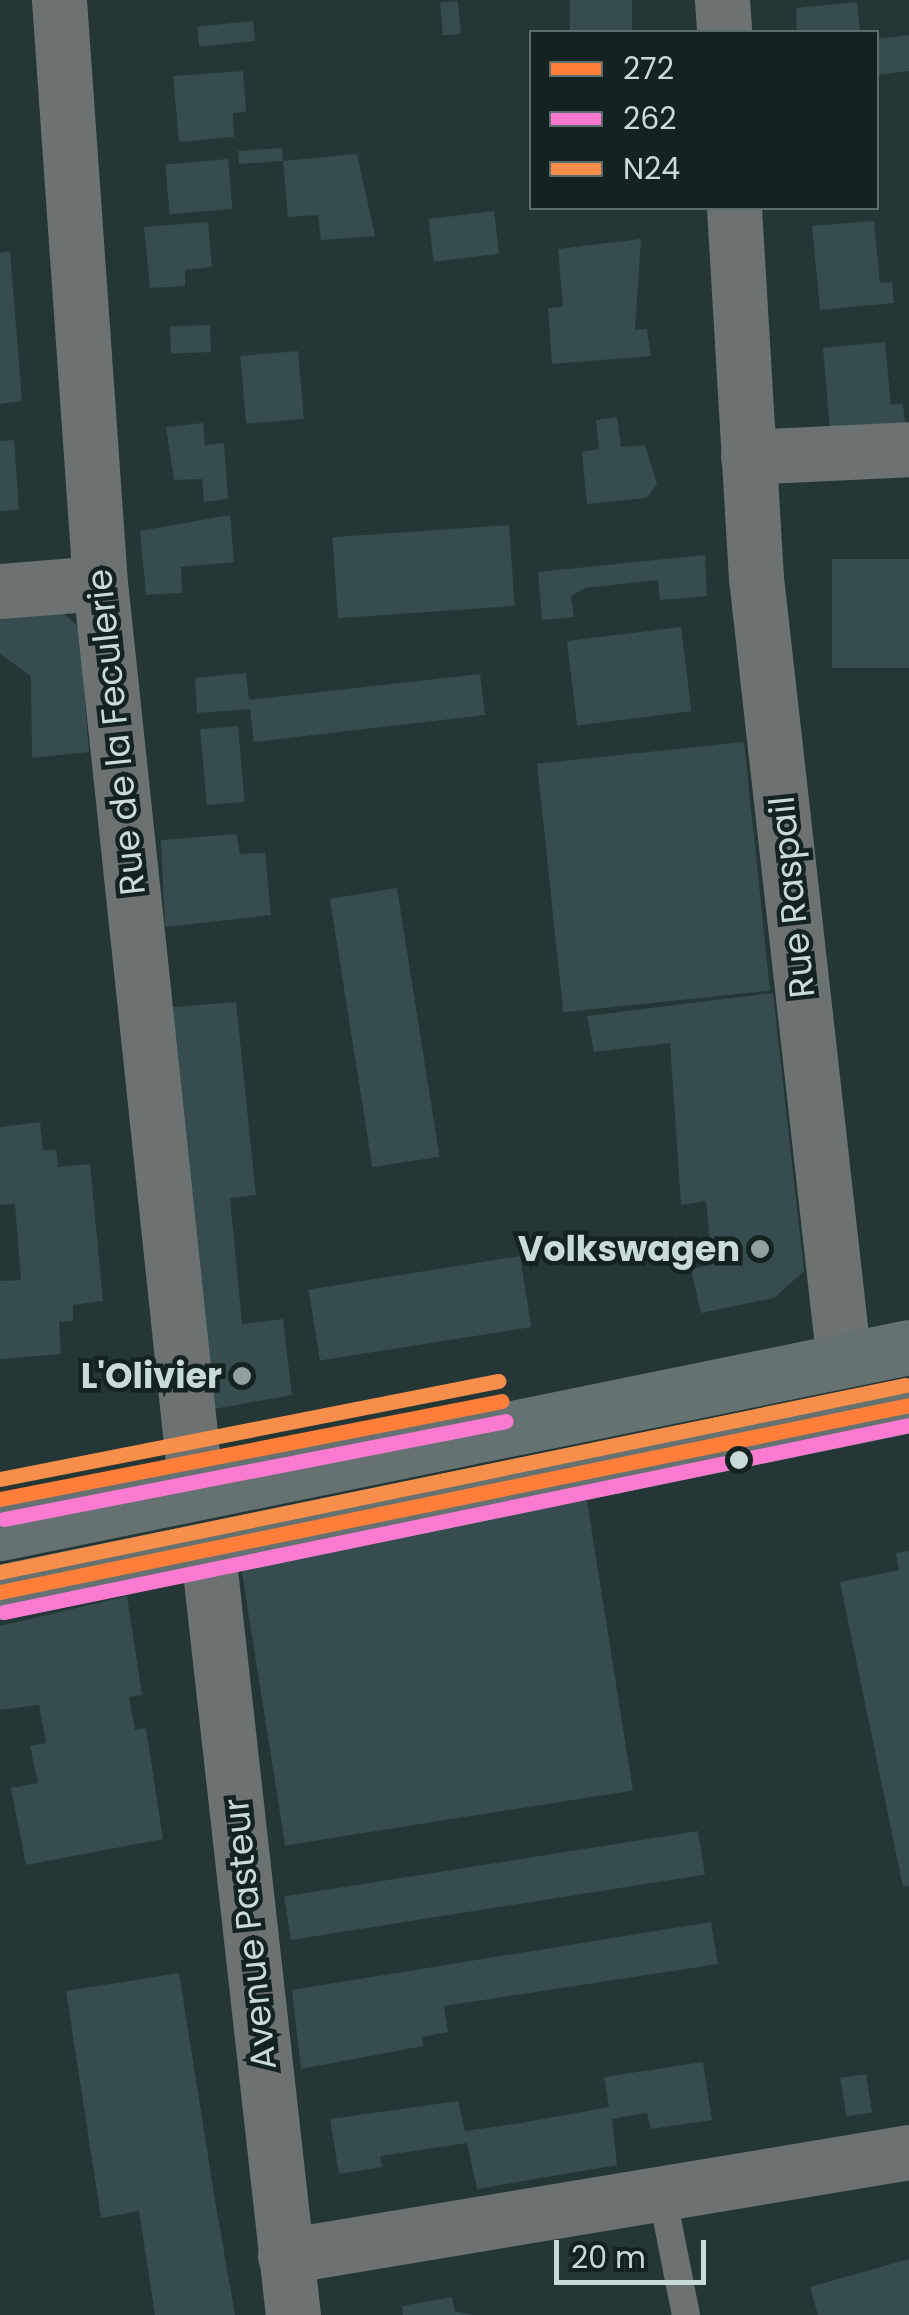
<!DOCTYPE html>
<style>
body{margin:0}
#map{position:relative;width:909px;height:2315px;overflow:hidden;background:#253636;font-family:Poppins,sans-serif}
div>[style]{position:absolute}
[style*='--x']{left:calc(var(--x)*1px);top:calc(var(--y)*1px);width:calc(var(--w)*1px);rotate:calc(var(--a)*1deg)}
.building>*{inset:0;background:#364c4e;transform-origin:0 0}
.lane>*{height:28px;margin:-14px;padding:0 14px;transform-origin:14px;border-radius:14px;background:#6c7271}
.street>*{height:55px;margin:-27.5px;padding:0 27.5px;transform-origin:27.5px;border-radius:27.5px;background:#6c7271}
.primary>*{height:55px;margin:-27.5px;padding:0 27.5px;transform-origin:27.5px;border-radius:27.5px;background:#667271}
.bus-1>*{height:15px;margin:-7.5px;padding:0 7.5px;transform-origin:7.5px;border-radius:7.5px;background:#ff7f3a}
.bus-2>*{height:15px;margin:-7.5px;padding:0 7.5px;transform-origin:7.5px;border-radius:7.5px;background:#fa7ad2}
.bus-3>*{height:15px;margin:-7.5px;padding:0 7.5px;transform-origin:7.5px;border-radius:7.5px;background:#f78f4b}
.dots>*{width:28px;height:28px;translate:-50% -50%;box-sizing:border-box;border:5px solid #142221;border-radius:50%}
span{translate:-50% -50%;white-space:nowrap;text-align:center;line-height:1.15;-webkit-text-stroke:9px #142221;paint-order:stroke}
.street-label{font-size:35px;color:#c9dbd9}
.poi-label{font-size:35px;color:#c9dbd9;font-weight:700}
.right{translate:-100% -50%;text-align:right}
.legend{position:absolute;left:529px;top:30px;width:350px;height:180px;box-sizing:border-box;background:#142221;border:2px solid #5c6c6b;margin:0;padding:12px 18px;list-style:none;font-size:30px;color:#c9dbd9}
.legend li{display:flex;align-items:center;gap:20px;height:50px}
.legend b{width:50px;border:2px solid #5c6c6b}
.scale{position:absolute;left:554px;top:2240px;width:152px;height:45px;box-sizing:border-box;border:5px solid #c9dbd9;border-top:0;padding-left:12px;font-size:30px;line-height:35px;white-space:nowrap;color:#c9dbd9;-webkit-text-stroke:8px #142221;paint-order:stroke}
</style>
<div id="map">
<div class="building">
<i style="left:570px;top:0;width:62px;height:32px"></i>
<i style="left:458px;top:1px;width:33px;height:18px;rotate:85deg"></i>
<i style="clip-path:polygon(857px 2px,860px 32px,797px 32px,796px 8px)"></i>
<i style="left:253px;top:21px;width:20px;height:56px;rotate:84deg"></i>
<i style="clip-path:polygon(909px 35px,909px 71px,876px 75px,876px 39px)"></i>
<i style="clip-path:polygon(243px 71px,246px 112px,233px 113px,234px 137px,179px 142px,173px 76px)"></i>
<i style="left:282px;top:148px;width:13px;height:44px;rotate:86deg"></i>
<i style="clip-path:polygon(357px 154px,375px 236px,321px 240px,318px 215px,288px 217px,283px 161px)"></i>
<i style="left:228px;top:159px;width:50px;height:63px;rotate:85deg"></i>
<i style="left:494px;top:211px;width:43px;height:66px;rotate:83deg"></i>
<i style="clip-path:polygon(874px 221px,880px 283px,892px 282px,894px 303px,820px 310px,812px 226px)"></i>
<i style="clip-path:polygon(208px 222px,212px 267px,185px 270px,185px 286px,150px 288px,144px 227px)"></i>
<i style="clip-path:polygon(641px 239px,635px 330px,647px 329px,651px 356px,552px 364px,548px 308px,563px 307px,558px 249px)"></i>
<i style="clip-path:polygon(10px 251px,22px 401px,0 404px,0 253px)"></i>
<i style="left:210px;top:325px;width:27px;height:40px;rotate:88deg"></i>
<i style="clip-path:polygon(885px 342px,891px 405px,903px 403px,905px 424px,830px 431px,823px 348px)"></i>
<i style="left:298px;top:351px;width:68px;height:58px;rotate:85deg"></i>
<i style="clip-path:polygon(617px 417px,621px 447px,645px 445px,657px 484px,647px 498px,587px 504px,582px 452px,599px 449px,596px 420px)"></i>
<i style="clip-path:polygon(203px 423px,205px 445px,224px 443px,228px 499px,204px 502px,202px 479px,174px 480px,166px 427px)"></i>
<i style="clip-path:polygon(14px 440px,19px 510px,0 511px,0 441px)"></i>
<i style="clip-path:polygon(230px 515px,234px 562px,181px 567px,182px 593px,146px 595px,140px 531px)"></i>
<i style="left:509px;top:525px;width:81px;height:177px;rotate:86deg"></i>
<i style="clip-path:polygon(705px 555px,707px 596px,660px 600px,658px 580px,585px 588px,571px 596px,574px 617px,542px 620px,538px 572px)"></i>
<i style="left:909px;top:559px;width:109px;height:77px;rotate:90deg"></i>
<i style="clip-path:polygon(49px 601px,79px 627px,89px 752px,32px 758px,31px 676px,0 654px,0 606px)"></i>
<i style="left:681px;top:627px;width:85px;height:115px;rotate:83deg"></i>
<i style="clip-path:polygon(246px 673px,249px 700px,480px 674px,485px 715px,254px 742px,250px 709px,197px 713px,195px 678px)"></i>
<i style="left:238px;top:726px;width:76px;height:38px;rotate:85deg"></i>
<i style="left:744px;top:742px;width:250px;height:208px;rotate:84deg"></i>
<i style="clip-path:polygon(237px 834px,240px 854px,265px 853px,271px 915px,165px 927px,161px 840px)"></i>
<i style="left:397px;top:888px;width:272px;height:68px;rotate:81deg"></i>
<i style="clip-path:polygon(773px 993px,804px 1271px,774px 1298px,701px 1313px,691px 1269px,712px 1264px,706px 1201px,681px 1205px,670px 1043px,594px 1052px,587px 1016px)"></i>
<i style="clip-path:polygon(236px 1002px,256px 1195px,230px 1198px,242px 1324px,283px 1319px,292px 1395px,214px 1409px,173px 1007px)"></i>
<i style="clip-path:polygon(40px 1122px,43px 1150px,56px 1150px,58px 1167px,90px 1164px,103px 1301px,73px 1305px,73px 1321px,59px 1322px,61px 1354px,0 1359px,0 1281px,21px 1280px,15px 1204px,0 1205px,0 1127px)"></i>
<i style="left:520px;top:1256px;width:72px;height:214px;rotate:81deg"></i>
<i style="left:587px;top:1501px;width:293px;height:352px;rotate:81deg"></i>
<i style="clip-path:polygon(909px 1551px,909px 1886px,903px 1887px,840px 1582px,899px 1570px,896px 1553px)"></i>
<i style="clip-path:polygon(127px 1596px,142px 1695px,129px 1697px,135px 1730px,146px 1728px,163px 1839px,26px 1865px,11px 1788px,38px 1783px,30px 1746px,46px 1743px,39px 1705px,0 1710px,0 1626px)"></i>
<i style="left:698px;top:1831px;width:44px;height:419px;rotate:81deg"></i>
<i style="clip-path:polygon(711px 1922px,718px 1964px,444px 2006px,448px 2032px,422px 2037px,423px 2046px,301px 2069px,292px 1990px)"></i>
<i style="clip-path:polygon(179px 1973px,215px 2200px,235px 2315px,155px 2315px,139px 2211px,101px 2218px,66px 1991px)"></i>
<i style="clip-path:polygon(703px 2062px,712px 2120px,651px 2129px,647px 2113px,612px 2119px,617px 2165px,477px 2189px,467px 2143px,380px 2156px,382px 2167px,339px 2174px,330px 2119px,458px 2101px,465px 2131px,521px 2123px,609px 2107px,604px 2077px)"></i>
<i style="left:866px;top:2074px;width:39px;height:26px;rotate:81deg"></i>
<i style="clip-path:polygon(909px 2259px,909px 2315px,818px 2315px,810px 2287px)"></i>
<i style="clip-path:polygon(452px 2297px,455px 2311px,472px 2315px,403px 2315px,402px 2306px)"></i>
</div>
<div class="lane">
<i style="--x:662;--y:2194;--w:123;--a:78.8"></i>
</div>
<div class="street">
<i style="--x:59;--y:0;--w:584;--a:85.98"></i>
<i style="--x:100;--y:583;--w:884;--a:83.96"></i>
<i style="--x:722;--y:0;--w:32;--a:86"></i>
<i style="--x:734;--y:208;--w:371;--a:86.6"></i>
<i style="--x:756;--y:578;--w:763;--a:83.6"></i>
<i style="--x:748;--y:457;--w:161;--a:-2.8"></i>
<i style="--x:0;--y:591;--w:100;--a:-4.6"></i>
<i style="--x:208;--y:1553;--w:767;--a:83.64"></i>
<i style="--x:285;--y:2256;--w:633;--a:-9.46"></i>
</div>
<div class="primary">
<i style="--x:0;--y:1533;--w:928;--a:-11.56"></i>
<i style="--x:0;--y:1592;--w:928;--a:-11.62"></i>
</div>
<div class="bus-1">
<i style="--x:0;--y:1499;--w:511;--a:-11.05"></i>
<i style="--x:0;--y:1592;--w:928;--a:-11.62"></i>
</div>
<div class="bus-2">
<i style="--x:4;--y:1519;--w:511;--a:-11.05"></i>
<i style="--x:4;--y:1612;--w:924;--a:-11.67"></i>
</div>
<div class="bus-3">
<i style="--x:0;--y:1479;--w:508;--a:-11.13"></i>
<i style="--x:0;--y:1572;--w:924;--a:-11.67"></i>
</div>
<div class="dots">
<i style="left:760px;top:1249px;background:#90a1a0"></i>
<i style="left:242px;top:1376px;background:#90a1a0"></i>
<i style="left:739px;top:1460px;background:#c9dbd9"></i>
</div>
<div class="street-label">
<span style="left:116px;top:732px;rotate:-96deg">Rue de la Feculerie</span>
<span style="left:792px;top:897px;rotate:-96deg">Rue Raspail</span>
<span style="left:250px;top:1934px;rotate:-96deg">Avenue Pasteur</span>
</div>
<div class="poi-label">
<span class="right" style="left:740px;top:1249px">Volkswagen</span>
<span class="right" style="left:222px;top:1376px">L'Olivier</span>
</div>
<ul class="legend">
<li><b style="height:12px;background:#ff7f3a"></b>272</li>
<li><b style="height:12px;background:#fa7ad2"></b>262</li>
<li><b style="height:12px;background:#f78f4b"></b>N24</li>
</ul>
<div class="scale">20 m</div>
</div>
